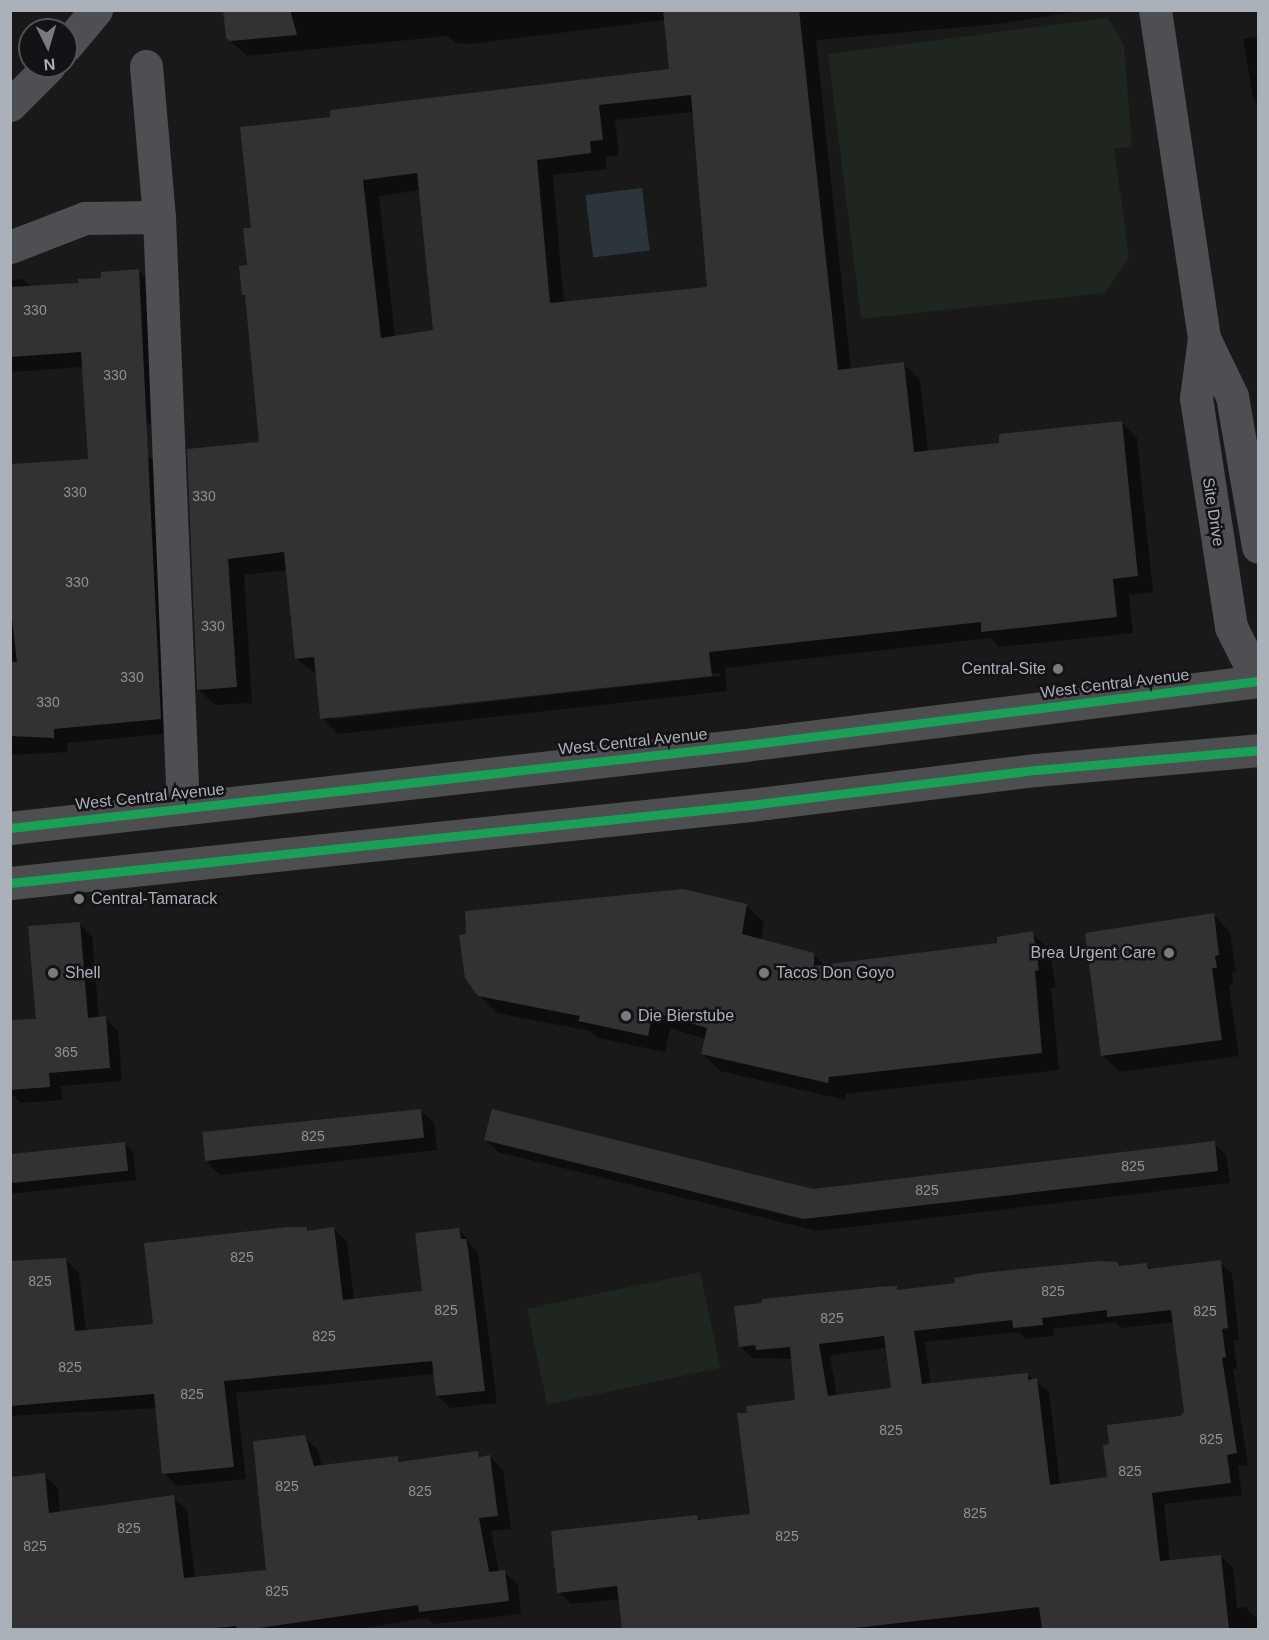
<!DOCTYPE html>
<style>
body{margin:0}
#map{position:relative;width:1269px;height:1640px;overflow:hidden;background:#191919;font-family:Arial,sans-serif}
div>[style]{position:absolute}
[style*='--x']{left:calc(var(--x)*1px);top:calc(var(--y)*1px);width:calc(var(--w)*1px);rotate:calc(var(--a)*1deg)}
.green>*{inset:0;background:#1f261f;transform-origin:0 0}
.water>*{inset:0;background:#2c353a;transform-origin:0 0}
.shadow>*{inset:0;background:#0007}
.building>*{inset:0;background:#323233;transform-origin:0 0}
.street>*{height:33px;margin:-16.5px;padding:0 16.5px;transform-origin:16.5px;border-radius:16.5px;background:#4d4f52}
.secondary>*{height:33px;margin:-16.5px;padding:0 16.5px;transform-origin:16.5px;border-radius:16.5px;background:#4c4e50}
.cycleway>*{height:9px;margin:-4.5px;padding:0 4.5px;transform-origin:4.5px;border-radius:4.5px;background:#1a9f57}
.dots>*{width:16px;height:16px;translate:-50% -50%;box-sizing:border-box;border:3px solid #131315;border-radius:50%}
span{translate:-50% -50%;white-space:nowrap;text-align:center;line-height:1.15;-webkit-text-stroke:5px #131315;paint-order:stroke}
.number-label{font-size:14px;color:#8d9198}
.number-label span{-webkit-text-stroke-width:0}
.street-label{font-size:16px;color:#abb1b9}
.poi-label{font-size:16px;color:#abb1b9}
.right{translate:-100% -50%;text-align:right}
.left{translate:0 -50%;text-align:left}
.frame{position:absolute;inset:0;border:12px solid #abb1b9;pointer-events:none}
.north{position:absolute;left:18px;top:18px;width:60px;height:60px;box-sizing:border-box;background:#131315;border:2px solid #505257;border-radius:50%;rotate:175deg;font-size:16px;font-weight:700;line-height:24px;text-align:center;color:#abb1b9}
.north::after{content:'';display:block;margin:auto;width:21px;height:27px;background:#787c81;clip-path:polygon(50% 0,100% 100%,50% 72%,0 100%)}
</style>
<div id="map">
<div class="green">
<i style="clip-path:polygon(1108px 18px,1124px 45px,1132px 147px,1114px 148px,1129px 257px,1105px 293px,861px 319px,828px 54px)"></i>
<i style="left:700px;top:1272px;width:98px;height:177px;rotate:78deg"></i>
</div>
<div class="water">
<i style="left:642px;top:188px;width:63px;height:57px;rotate:83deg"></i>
</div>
<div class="shadow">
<i style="clip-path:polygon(evenodd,224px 10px,1086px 10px,998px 24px,816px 40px,851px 370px,904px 364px,920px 380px,928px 452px,1001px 444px,1121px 422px,1137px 438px,1153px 592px,1129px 595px,1133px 633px,999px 647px,991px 638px,725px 668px,727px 691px,338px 734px,322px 718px,317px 675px,297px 659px,288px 570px,244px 575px,252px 703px,215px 705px,198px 689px,189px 454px,260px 444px,247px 298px,243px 295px,252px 229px,332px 119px,671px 70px,665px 20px,470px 44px,456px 43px,448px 36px,247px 56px,227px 38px,224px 10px,694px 112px,709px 288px,564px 303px,553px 175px,607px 169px,605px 157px,619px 155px,615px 120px,694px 112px,224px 10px,420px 190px,434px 331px,395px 337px,379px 196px,420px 190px,224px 10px,719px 673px,720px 676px,334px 719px,334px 716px,719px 673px)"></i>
<i style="clip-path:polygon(1258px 37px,1258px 104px,1253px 98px,1243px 39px)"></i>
<i style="clip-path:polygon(139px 271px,153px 285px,162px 423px,100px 425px,83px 367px,10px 372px,10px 280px,23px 279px,31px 287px,80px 285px)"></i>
<i style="clip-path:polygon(149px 457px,164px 472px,174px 733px,67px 743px,68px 752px,10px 755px,10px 465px)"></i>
<i style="clip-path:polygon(683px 890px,747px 906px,764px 923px,761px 941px,814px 955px,825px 966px,999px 944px,1032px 933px,1049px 950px,1056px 987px,1051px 988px,1059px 1070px,846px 1094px,845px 1100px,720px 1071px,703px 1054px,706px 1039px,670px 1028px,665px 1052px,597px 1038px,590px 1031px,497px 1013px,479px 995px)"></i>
<i style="clip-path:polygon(1213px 914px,1230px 932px,1236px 972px,1232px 973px,1233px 985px,1229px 985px,1239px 1056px,1120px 1072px,1102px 1055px)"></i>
<i style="clip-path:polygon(79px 923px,92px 936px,99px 1019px,105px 1018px,118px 1031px,122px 1081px,61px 1086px,63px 1100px,21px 1103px,10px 1092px,10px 1022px,38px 1020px)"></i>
<i style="clip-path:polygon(420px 1110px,434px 1123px,437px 1150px,220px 1175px,207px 1162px)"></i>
<i style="clip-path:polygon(486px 1140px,813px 1190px,1214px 1143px,1226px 1155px,1230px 1183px,817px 1231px,498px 1152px)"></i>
<i style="clip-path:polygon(124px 1143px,133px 1152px,136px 1180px,10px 1194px,10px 1157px)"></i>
<i style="clip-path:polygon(306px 1228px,310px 1232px,334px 1229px,347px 1242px,354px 1300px,423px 1292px,459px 1230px,478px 1253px,497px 1403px,450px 1408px,438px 1396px,435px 1374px,236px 1393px,246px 1479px,177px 1486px,164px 1473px,157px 1408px,10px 1416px,10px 1263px,66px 1260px,79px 1273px,86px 1331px,155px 1325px)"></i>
<i style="clip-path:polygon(evenodd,1220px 1262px,1232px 1274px,1239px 1340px,1233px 1340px,1237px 1369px,1233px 1369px,1248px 1465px,1238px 1466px,1242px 1495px,1164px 1504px,1170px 1562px,1221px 1556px,1233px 1568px,1237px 1608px,1245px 1607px,1257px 1619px,1258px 1630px,624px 1630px,620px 1599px,571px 1604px,559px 1592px,696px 1516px,702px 1521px,751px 1515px,749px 1414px,797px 1402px,793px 1359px,752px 1358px,741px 1347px,896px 1288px,900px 1292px,1117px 1263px,1122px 1267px,1147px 1265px,1152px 1270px,1220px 1262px,1115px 1322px,1121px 1328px,1174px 1322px,1185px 1412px,1109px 1479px,1060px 1485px,1049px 1392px,1027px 1374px,931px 1385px,925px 1342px,1019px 1332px,1026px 1339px,1054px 1336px,1053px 1329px,1115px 1322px,1220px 1262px,887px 1348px,893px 1389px,837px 1396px,830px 1355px,887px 1348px)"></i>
<i style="clip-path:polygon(304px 1437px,318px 1450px,322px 1467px,398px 1458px,402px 1463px,478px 1453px,483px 1458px,490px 1457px,503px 1470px,511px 1529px,491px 1531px,499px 1572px,504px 1572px,518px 1585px,521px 1614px,434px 1624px,427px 1618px,352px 1630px,17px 1630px,15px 1622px,44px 1475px,58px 1488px,60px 1513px,173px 1497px,187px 1510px,195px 1579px,268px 1571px)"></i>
</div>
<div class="building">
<i style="clip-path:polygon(223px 10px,290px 10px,297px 35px,230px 41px,226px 38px)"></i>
<i style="clip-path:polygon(evenodd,663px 10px,799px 10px,838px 370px,904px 362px,914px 452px,999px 443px,999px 434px,1122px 421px,1138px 576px,1113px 579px,1117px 617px,981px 632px,981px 622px,709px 652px,712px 676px,320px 719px,314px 657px,295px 659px,284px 552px,228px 559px,237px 687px,197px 690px,187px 449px,259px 442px,245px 295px,242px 295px,239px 266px,247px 265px,243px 228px,251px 228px,240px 127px,330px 117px,330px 110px,669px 69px,663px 10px,691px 95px,707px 287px,550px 303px,537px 160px,591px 153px,590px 141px,603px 140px,599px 105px,691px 95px,663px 10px,417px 173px,433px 330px,381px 338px,363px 180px,417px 173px)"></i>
<i style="clip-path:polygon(139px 269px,161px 719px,54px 729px,54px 738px,10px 736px,10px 662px,17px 662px,10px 602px,10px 464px,88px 459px,81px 352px,10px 357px,10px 287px,78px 283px,78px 279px,101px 278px,101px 272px)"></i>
<i style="clip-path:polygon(683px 889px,747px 904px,742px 934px,814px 953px,814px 966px,997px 943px,997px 937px,1033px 931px,1039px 970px,1035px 971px,1042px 1053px,829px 1077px,828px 1083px,701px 1054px,707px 1028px,653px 1012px,648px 1036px,578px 1021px,580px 1016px,478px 996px,465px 978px,459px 935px,466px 934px,465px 911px)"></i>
<i style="clip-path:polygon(1214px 913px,1219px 955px,1215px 956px,1217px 968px,1212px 968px,1222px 1040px,1101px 1056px,1085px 933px)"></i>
<i style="clip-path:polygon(80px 922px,88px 1018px,106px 1016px,110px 1068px,49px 1073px,50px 1087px,10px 1090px,10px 1020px,36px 1019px,28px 926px)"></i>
<i style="left:421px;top:1109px;width:29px;height:220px;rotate:84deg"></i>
<i style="clip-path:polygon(492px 1109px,813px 1189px,1215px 1141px,1218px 1171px,803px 1219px,484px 1140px)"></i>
<i style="left:125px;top:1142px;width:29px;height:116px;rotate:84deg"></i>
<i style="clip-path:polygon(288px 1227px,307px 1227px,307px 1231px,334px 1227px,343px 1300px,422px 1291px,415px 1233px,459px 1228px,461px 1239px,466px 1239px,468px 1248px,485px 1391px,436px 1396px,432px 1361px,224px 1381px,234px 1467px,162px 1474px,154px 1394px,10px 1406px,10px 1261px,66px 1258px,75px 1331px,153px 1324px,144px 1243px)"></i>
<i style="clip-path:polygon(evenodd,1221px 1260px,1228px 1328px,1222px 1329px,1226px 1357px,1222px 1358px,1237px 1453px,1227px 1455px,1231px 1483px,1152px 1493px,1160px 1561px,1221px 1555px,1229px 1629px,1042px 1629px,1039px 1607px,846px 1629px,622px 1629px,617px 1586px,557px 1593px,551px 1531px,697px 1515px,698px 1520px,750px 1514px,737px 1413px,747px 1413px,746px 1406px,795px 1400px,790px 1347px,756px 1350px,755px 1345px,739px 1347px,734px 1306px,762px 1303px,762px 1299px,878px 1287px,897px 1286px,897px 1290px,955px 1283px,954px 1278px,982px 1273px,1099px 1261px,1118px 1262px,1119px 1266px,1147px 1263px,1148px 1269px,1221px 1260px,1107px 1310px,1107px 1317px,1171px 1310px,1184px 1412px,1180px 1416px,1107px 1425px,1109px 1444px,1103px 1445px,1107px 1477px,1050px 1485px,1037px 1378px,1028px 1380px,1028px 1373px,922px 1384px,914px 1331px,1012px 1320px,1013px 1328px,1043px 1325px,1042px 1318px,1107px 1310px,1221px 1260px,884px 1336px,891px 1388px,828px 1396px,819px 1344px,884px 1336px)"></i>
<i style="clip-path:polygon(305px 1435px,314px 1466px,398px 1456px,399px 1462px,478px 1451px,479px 1457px,490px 1455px,498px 1516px,479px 1518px,489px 1572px,505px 1570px,509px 1601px,419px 1612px,418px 1605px,253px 1629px,237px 1629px,236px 1626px,205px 1629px,14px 1629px,10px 1622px,10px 1477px,45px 1473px,49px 1513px,174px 1495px,184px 1578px,266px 1570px,253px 1441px)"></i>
</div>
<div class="street">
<i style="--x:1155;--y:10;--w:332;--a:81.5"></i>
<i style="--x:1204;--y:338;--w:61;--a:97.6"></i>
<i style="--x:1196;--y:398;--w:232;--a:81.3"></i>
<i style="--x:1231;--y:627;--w:60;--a:63.4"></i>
<i style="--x:66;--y:46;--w:47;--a:-50.2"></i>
<i style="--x:146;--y:66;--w:152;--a:85.1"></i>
<i style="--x:10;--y:105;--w:55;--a:-45"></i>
<i style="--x:10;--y:247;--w:80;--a:-21.1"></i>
<i style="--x:85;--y:218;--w:74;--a:-0.8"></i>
<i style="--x:159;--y:217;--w:592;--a:87.68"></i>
<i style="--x:1204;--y:338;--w:64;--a:64.2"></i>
<i style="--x:1232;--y:396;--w:153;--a:80.2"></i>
</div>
<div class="secondary">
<i style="--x:10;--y:828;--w:740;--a:-6.44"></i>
<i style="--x:745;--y:745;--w:517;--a:-7.11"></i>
<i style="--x:10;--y:883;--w:744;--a:-6.02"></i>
<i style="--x:750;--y:805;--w:288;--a:-7"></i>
<i style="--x:1036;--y:770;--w:223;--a:-5.1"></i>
</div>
<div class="cycleway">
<i style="--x:10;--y:828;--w:740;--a:-6.44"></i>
<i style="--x:745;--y:745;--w:517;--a:-7.11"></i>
<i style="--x:10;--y:883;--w:744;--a:-6.02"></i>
<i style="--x:750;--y:805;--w:288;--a:-7"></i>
<i style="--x:1036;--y:770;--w:223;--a:-5.1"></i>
</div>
<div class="dots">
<i style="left:1058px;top:669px;background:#787c81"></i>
<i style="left:79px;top:899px;background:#787c81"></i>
<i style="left:1169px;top:953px;background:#787c81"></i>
<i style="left:53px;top:973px;background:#787c81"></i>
<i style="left:764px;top:973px;background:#787c81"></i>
<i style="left:626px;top:1016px;background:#787c81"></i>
</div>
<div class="number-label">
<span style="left:35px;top:310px">330</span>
<span style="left:115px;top:375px">330</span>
<span style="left:75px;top:492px">330</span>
<span style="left:204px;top:496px">330</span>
<span style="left:77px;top:582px">330</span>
<span style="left:213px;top:626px">330</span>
<span style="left:132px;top:677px">330</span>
<span style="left:48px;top:702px">330</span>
<span style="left:66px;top:1052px">365</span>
<span style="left:313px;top:1136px">825</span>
<span style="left:1133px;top:1166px">825</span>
<span style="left:927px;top:1190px">825</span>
<span style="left:242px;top:1257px">825</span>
<span style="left:40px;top:1281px">825</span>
<span style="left:1053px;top:1291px">825</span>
<span style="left:446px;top:1310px">825</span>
<span style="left:1205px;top:1311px">825</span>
<span style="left:832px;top:1318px">825</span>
<span style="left:324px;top:1336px">825</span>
<span style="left:70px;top:1367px">825</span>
<span style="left:192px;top:1394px">825</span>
<span style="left:891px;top:1430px">825</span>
<span style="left:1211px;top:1439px">825</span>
<span style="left:1130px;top:1471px">825</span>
<span style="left:287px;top:1486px">825</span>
<span style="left:420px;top:1491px">825</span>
<span style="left:975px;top:1513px">825</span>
<span style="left:129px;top:1528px">825</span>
<span style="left:787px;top:1536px">825</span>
<span style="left:35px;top:1546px">825</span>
<span style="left:277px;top:1591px">825</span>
</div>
<div class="street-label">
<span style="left:1213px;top:512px;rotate:81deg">Site Drive</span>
<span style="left:1115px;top:684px;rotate:-7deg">West Central Avenue</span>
<span style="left:633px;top:742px;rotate:-6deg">West Central Avenue</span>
<span style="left:150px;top:797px;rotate:-6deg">West Central Avenue</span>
</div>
<div class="poi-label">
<span class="right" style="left:1046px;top:669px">Central-Site</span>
<span class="left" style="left:91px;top:899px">Central-Tamarack</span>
<span class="right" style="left:1156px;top:953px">Brea Urgent Care</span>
<span class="left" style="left:65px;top:973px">Shell</span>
<span class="left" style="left:776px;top:973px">Tacos Don Goyo</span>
<span class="left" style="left:638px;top:1016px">Die Bierstube</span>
</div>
<div class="frame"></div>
<div class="north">N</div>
</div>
